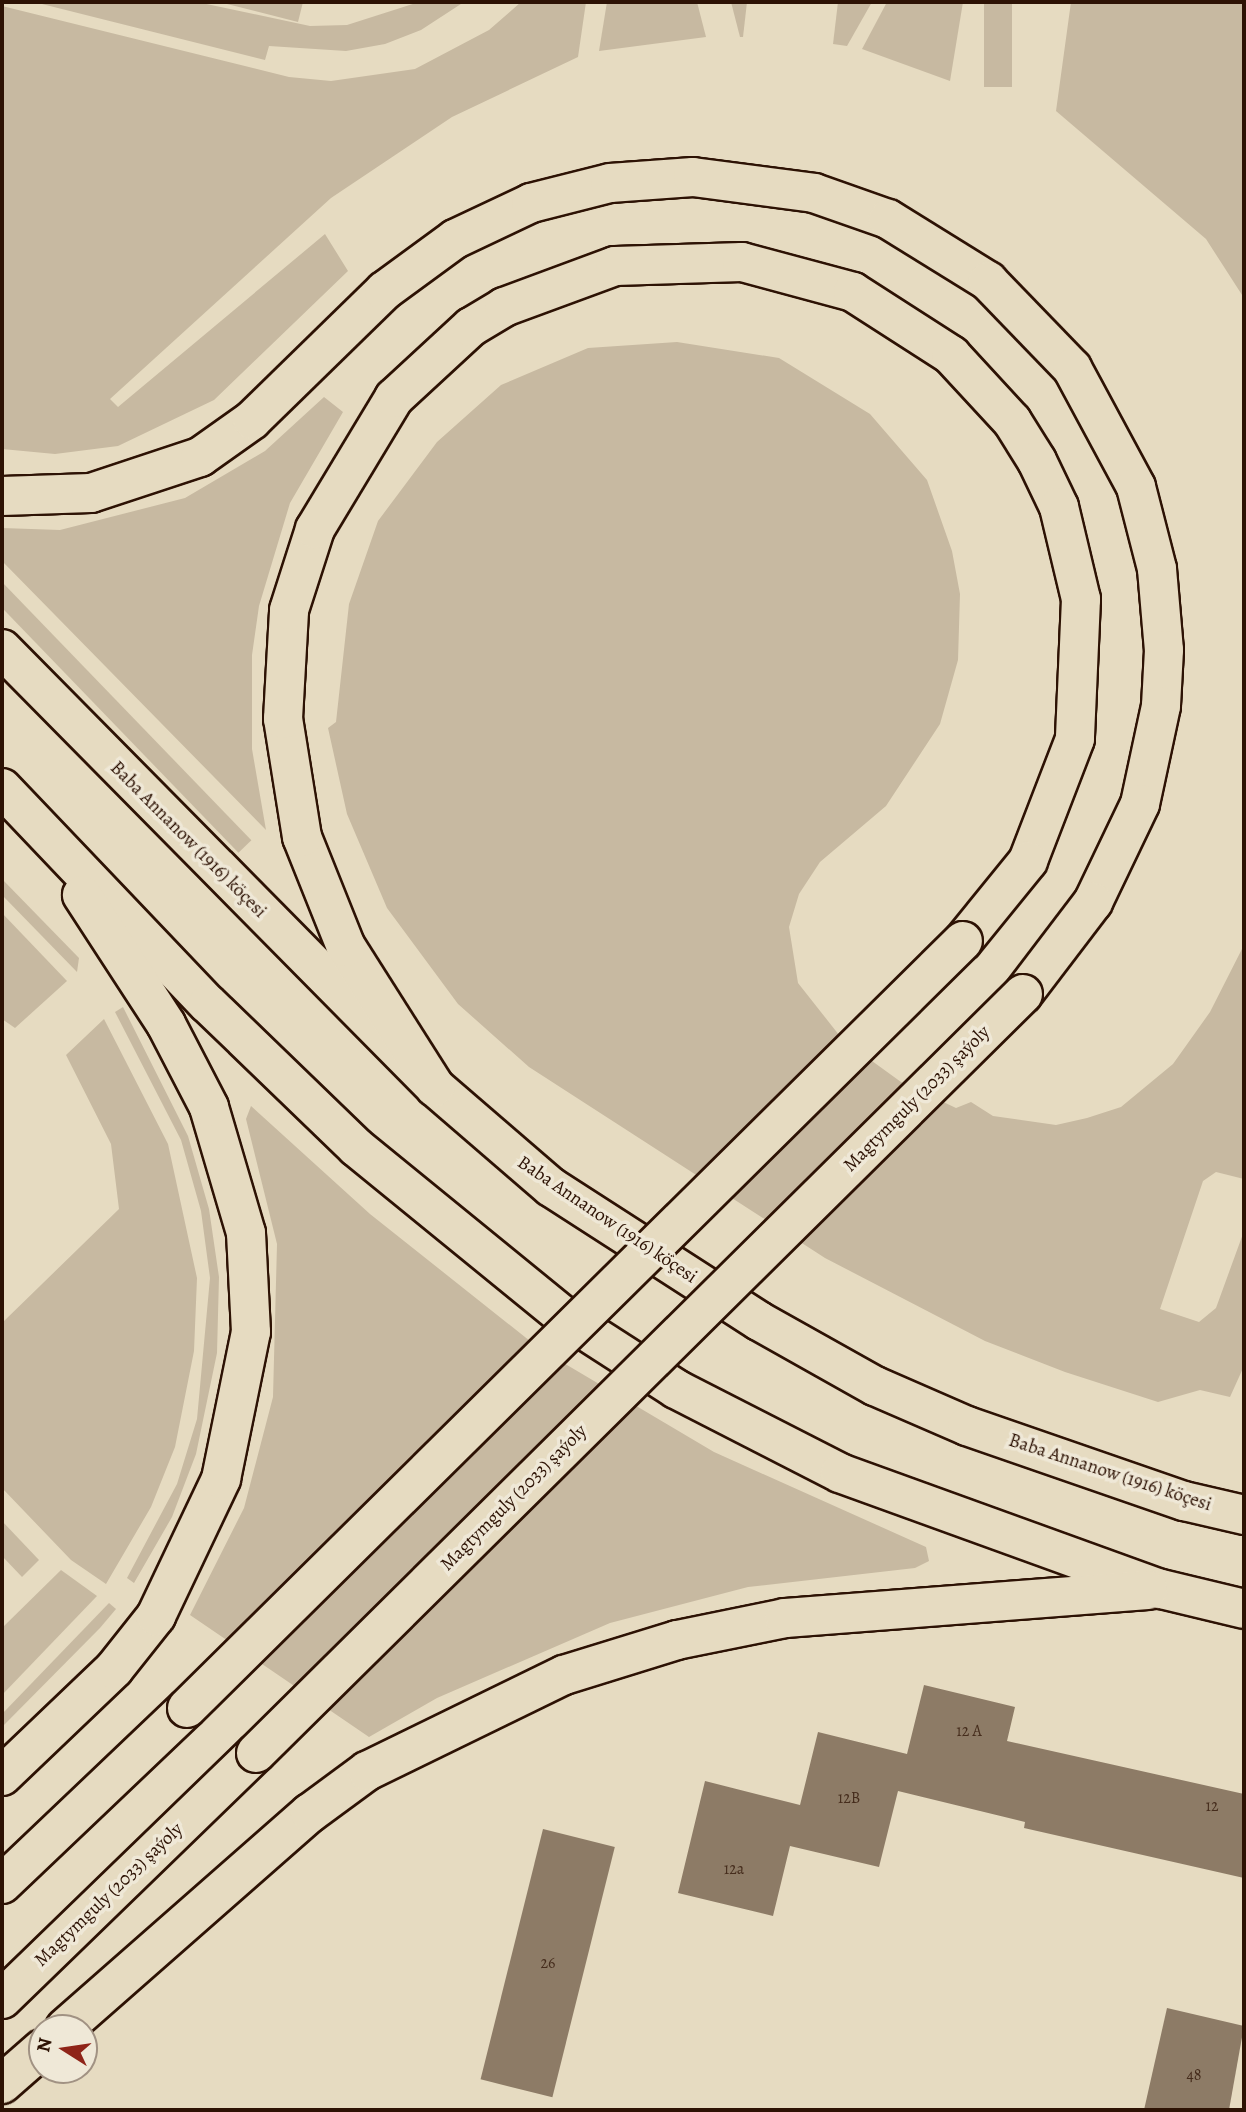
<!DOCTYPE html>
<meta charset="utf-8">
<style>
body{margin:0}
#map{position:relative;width:1246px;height:2112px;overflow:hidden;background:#e6dbc1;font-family:Alegreya,serif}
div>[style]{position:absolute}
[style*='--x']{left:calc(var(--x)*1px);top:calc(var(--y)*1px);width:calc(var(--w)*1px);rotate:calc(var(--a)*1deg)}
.green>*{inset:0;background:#c7b9a1;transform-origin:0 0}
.building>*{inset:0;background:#8d7b66;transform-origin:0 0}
.roads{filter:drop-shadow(2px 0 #2d1204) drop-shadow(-2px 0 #2d1204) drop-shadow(0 2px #2d1204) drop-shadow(0 -2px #2d1204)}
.major>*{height:38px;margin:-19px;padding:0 19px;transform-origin:19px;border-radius:19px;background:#e6dbc1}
.bridges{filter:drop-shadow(2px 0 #2d1204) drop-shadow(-2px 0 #2d1204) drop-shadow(0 2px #2d1204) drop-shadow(0 -2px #2d1204)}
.major-bridge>*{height:38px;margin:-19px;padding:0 19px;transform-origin:19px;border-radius:19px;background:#e6dbc1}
span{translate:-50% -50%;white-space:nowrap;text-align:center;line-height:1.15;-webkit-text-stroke:7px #efe8d7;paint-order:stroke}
.number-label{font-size:16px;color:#452c1c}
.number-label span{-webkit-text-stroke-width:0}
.street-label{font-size:19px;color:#2d1204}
.frame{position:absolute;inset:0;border:4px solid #2d1204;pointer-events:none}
.north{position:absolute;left:28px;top:2014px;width:70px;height:70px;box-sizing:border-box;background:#efe8d7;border:2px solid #a19283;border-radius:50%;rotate:282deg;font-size:19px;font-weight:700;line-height:28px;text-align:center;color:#2d1204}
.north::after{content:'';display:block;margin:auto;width:24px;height:32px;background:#8f2418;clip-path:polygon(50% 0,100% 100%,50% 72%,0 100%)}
</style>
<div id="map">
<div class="green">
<i style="clip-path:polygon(34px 2px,197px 2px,310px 26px,347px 25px,419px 2px,464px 2px,421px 30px,385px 44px,346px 51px,269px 46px,265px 60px)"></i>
<i style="clip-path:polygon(219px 2px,303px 2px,298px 22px)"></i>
<i style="clip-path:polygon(521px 2px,586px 2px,578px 57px,452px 117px,331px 198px,110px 399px,118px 407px,325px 234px,348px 271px,214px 400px,118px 446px,55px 454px,2px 449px,2px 6px,289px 77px,331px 81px,415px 69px,489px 30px)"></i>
<i style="clip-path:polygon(607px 2px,697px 2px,706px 37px,599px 51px)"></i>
<i style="clip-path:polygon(731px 2px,747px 2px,743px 37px,740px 37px)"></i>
<i style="clip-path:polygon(838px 2px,872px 2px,847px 46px,833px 44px)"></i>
<i style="clip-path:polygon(887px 2px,963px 2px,950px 81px,862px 49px)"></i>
<i style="left:984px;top:2px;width:28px;height:85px"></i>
<i style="clip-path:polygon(1071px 2px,1244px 2px,1244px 298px,1206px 239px,1056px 111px)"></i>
<i style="clip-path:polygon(677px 342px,779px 358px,870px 414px,927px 480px,952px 551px,960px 594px,958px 660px,940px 724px,886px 806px,820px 862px,799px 894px,789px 927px,798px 983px,843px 1040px,901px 1082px,956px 1108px,971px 1102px,993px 1116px,1056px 1125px,1087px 1118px,1121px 1107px,1173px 1064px,1210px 1012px,1244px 945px,1244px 1179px,1216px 1172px,1203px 1181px,1160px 1309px,1199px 1322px,1216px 1308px,1244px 1231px,1244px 1366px,1230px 1397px,1200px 1390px,1158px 1402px,1065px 1372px,985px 1341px,825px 1258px,529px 1067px,458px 1004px,387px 908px,347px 814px,328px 728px,336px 722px,349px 604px,378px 521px,437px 442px,501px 385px,588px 348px)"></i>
<i style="clip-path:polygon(324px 397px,343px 412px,290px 503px,259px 606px,252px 655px,252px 749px,266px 830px,2px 561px,2px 528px,60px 530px,185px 498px,265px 451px)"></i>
<i style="left:2px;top:582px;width:359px;height:18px;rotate:46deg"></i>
<i style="clip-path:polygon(2px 879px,79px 958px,77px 972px,2px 895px)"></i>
<i style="clip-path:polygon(2px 913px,67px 981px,15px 1028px,2px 1019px)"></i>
<i style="clip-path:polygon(123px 1007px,188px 1136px,209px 1209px,219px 1277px,217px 1353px,196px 1454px,172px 1517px,134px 1583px,127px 1578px,177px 1484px,197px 1419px,210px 1278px,201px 1211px,181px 1140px,115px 1012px)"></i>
<i style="clip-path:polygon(104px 1019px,168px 1144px,197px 1278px,194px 1351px,175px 1447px,151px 1507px,106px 1584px,71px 1560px,2px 1488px,2px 1323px,119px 1209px,111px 1144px,66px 1055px)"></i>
<i style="clip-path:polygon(251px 1106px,370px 1214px,540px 1349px,714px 1452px,926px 1547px,929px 1561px,915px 1568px,748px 1587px,610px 1623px,437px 1698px,369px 1737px,190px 1615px,244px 1508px,273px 1397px,277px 1244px,246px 1119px)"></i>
<i style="clip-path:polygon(2px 1521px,39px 1560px,22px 1577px,2px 1556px)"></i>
<i style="clip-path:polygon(61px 1570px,97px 1596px,2px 1695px,2px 1628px)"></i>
<i style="clip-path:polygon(109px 1603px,116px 1609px,100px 1628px,2px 1727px,2px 1714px)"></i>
</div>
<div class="building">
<i style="clip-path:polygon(924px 1685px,1015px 1707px,1007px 1741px,1244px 1794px,1244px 1878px,1024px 1828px,1025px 1822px,898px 1791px,879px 1867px,790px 1846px,773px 1916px,678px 1893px,705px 1781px,800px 1805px,818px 1732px,907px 1754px)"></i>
<i style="left:543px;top:1829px;width:74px;height:258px;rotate:14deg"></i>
<i style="clip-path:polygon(1167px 2008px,1244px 2026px,1229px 2110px,1144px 2110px)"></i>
</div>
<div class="roads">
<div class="major">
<i style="--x:2;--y:496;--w:89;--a:-1.9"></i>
<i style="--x:91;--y:493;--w:115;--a:-18.3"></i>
<i style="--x:200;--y:457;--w:64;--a:-35.4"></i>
<i style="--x:252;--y:420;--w:185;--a:-44.3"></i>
<i style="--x:384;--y:291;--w:88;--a:-36.2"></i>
<i style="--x:455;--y:239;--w:84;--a:-25.3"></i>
<i style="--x:531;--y:203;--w:81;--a:-14.2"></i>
<i style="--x:610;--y:183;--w:83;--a:-4.1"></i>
<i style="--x:693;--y:177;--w:122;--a:7.5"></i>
<i style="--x:814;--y:193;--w:78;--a:19.4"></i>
<i style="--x:888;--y:219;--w:118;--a:31.8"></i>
<i style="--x:988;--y:281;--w:121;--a:46"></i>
<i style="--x:1072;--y:368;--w:135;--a:61.7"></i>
<i style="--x:1136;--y:487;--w:85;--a:75.6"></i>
<i style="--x:1157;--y:569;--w:81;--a:85.1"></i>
<i style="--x:1164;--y:650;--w:56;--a:93.1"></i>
<i style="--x:1161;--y:706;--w:100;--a:102.1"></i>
<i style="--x:1140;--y:804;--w:109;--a:115.6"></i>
<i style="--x:1093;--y:902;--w:116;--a:127.3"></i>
<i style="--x:2;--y:649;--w:616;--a:45.33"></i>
<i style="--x:435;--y:1087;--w:153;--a:40.8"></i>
<i style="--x:551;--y:1187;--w:247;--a:32.8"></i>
<i style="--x:759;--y:1321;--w:133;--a:29.3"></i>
<i style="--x:875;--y:1386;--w:100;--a:23.5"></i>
<i style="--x:967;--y:1426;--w:230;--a:19.1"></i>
<i style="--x:1184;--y:1501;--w:62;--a:13.1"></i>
<i style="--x:2;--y:788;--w:298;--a:46.4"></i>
<i style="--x:208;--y:1004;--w:206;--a:44"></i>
<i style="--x:356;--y:1147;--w:271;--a:39.2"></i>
<i style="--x:566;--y:1318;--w:131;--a:32.8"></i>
<i style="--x:676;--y:1389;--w:184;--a:27.1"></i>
<i style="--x:840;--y:1473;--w:341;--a:19.9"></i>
<i style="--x:1161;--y:1589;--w:85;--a:13.5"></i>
<i style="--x:435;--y:1087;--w:166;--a:-122.4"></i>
<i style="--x:346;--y:947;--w:118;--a:-111.8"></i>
<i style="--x:302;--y:837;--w:120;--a:-99.1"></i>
<i style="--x:283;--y:719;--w:109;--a:-86.8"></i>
<i style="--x:289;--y:610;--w:85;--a:-72.2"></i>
<i style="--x:315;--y:529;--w:153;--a:-58.9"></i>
<i style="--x:394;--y:398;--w:105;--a:-42.7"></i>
<i style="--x:471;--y:327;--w:39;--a:-31"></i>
<i style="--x:504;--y:307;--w:118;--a:-20.3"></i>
<i style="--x:615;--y:266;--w:127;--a:-1.8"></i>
<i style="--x:742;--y:262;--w:115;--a:15.1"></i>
<i style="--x:853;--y:292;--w:117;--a:32.7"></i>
<i style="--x:951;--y:355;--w:90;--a:47.3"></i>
<i style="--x:1012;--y:421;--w:47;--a:58"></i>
<i style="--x:1037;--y:461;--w:51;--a:64.4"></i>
<i style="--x:1059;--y:507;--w:95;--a:76.6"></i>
<i style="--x:1081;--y:599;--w:140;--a:92.5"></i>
<i style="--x:1075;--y:739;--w:131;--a:111.1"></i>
<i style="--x:1028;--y:861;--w:103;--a:129.1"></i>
<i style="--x:2;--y:1776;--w:155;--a:-43.7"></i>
<i style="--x:114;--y:1669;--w:68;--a:-51.6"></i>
<i style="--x:156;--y:1616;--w:152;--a:-64.6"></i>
<i style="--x:221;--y:1479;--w:150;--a:-78.5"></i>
<i style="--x:251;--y:1332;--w:99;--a:-92.9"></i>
<i style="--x:246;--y:1233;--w:131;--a:-106.4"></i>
<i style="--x:209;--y:1107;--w:93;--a:-117.4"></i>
<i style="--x:166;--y:1024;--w:154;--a:-123.1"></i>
<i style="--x:2;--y:1884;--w:255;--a:-43.6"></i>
<i style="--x:2;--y:1999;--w:354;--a:-44.1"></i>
<i style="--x:65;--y:2028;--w:326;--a:-41.3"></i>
<i style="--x:310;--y:1813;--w:71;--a:-36.4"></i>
<i style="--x:367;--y:1771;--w:219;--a:-26"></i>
<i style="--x:564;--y:1675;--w:118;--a:-17.2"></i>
<i style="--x:677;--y:1640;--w:110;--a:-11.5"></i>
<i style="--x:785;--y:1618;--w:364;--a:-4.4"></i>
<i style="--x:2;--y:2084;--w:53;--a:-41.2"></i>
</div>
</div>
<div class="bridges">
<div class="major-bridge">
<i style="--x:187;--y:1708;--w:1091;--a:-44.67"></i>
<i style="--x:256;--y:1753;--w:1079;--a:-44.7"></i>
</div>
</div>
<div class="number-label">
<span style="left:969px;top:1731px">12 A</span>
<span style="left:849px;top:1798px">12B</span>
<span style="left:1212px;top:1806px">12</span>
<span style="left:734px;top:1869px">12a</span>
<span style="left:548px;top:1963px">26</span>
<span style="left:1194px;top:2075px">48</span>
</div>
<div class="street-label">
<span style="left:188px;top:840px;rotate:45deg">Baba Annanow (1916) köçesi</span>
<span style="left:917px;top:1099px;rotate:-45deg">Magtymguly (2033) şaýoly</span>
<span style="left:607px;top:1220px;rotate:34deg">Baba Annanow (1916) köçesi</span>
<span style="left:1110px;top:1473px;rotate:18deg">Baba Annanow (1916) köçesi</span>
<span style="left:514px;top:1498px;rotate:-45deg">Magtymguly (2033) şaýoly</span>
<span style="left:109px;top:1895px;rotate:-44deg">Magtymguly (2033) şaýoly</span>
</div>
<div class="frame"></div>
<div class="north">N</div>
</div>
